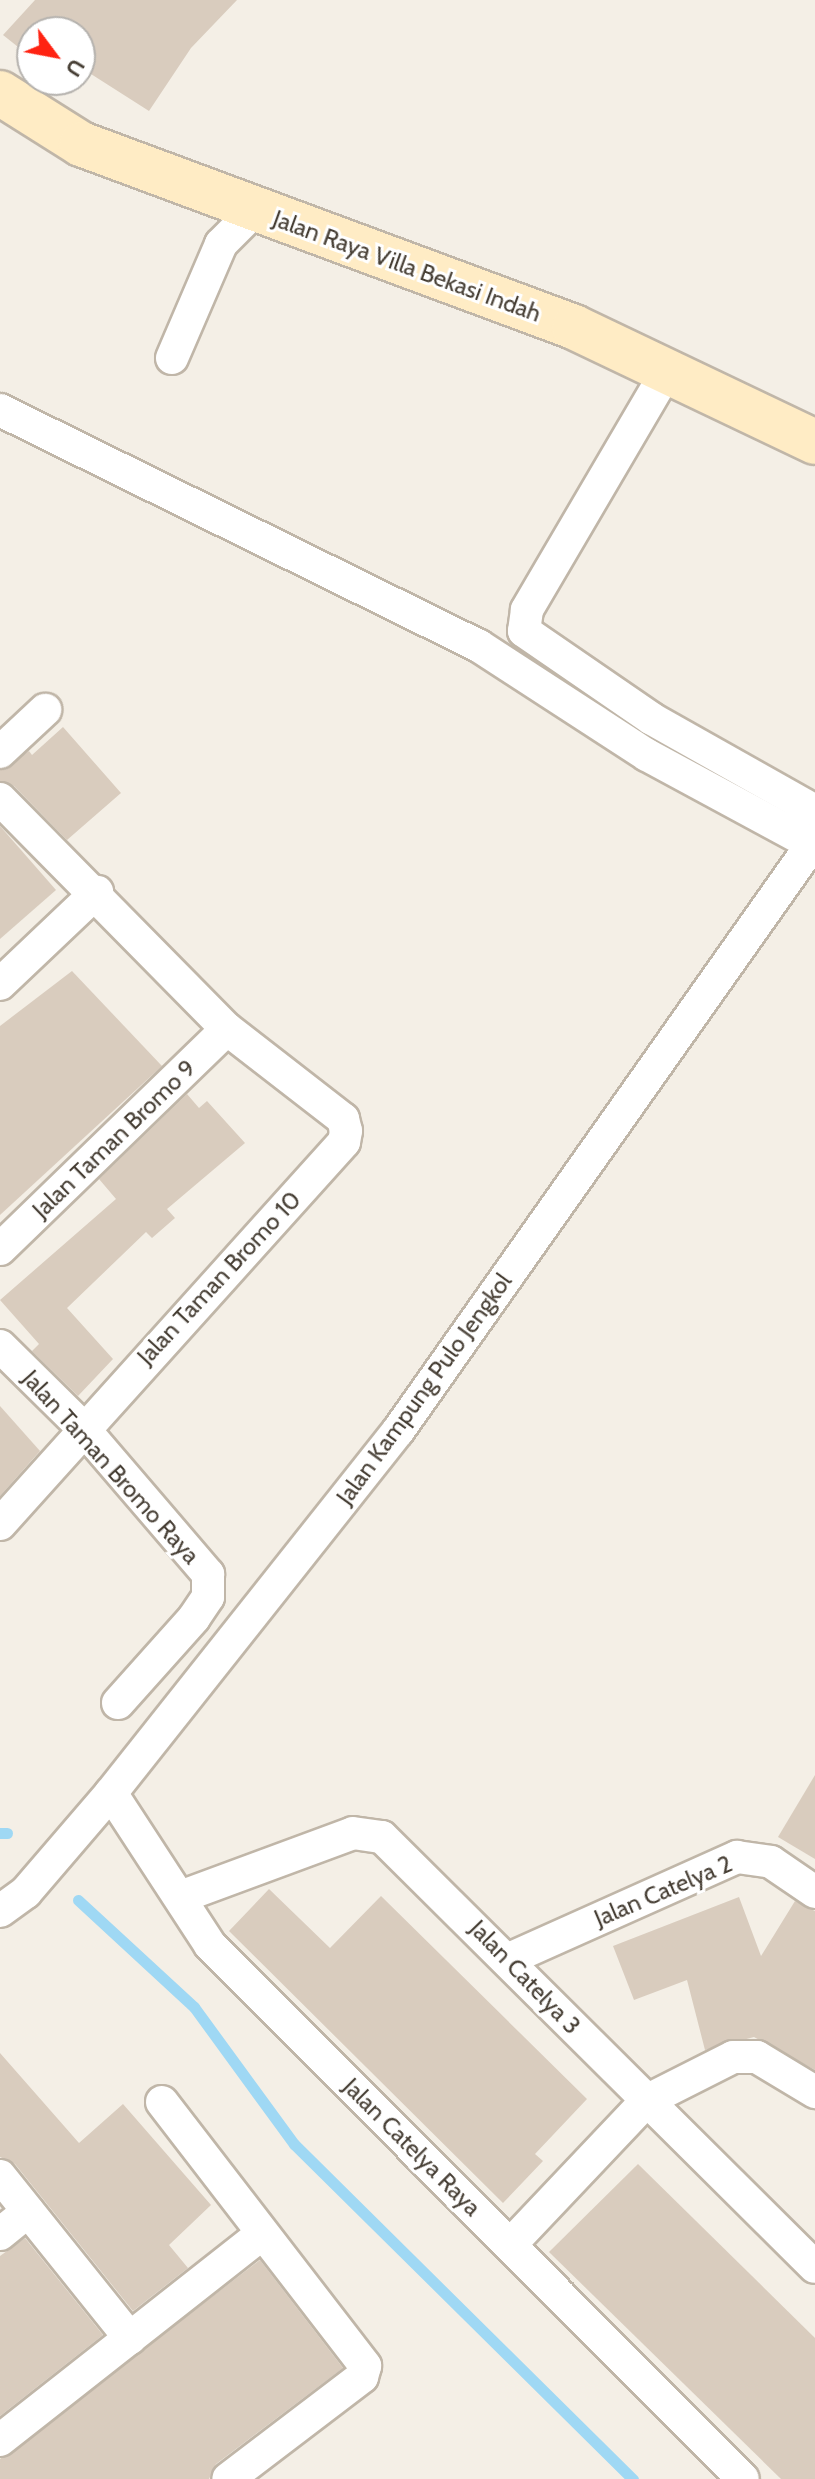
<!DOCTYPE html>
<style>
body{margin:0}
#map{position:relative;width:815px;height:2479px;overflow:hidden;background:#f4efe6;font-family:Cabin,sans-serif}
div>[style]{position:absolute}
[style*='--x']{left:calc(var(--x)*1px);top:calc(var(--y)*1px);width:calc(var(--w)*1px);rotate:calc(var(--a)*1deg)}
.stream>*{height:11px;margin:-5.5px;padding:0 5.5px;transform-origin:5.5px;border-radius:5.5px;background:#9fd8f4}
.building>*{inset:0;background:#d9ccbe}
.roads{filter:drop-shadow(2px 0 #c0b6a8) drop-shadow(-2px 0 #c0b6a8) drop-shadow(0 2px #c0b6a8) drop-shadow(0 -2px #c0b6a8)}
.minor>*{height:32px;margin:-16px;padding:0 16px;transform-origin:16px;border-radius:16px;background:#fff}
.secondary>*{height:44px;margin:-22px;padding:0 22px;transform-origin:22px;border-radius:22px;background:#ffecc5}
span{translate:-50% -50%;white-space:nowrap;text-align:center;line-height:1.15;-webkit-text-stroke:6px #fff;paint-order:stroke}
.street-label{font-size:24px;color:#473f35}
.north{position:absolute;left:16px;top:16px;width:80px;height:80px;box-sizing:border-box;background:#fff;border:2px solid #b5b2ae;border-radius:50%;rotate:122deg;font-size:22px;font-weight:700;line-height:32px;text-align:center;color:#473f35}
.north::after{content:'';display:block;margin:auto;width:28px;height:36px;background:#ff2312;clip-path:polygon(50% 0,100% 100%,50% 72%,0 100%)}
</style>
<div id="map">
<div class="stream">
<i style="--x:0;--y:1833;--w:7;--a:0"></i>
<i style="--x:78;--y:1900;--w:158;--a:42.7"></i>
<i style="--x:194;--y:2007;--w:170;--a:53.9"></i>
<i style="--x:294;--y:2144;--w:477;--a:44.7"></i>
</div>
<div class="building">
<i style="clip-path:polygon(35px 0,237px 0,191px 48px,149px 111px,80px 67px,80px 32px,32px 32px,32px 58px,3px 35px)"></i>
<i style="clip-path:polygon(63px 727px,121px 793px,67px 840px,14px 786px,0 781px,0 770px,29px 751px,32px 755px)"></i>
<i style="clip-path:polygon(0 826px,56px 890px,0 939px)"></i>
<i style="clip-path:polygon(72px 971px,162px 1066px,0 1215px,0 1026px)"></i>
<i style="clip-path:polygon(187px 1094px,199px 1108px,207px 1101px,245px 1143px,167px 1209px,175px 1218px,152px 1238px,146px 1232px,67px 1308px,113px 1359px,78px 1396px,32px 1351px,39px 1344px,0 1300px,116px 1199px,99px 1179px)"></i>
<i style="clip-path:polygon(0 1406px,40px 1451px,0 1496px)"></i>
<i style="clip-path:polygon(815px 1775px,815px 1859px,778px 1837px)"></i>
<i style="clip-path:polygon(269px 1889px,330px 1948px,381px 1896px,587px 2099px,535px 2154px,543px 2161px,503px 2203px,229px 1931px)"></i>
<i style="clip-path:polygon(739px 1897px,761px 1956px,795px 1901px,815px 1911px,815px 2070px,754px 2037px,705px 2050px,687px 1980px,634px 2000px,613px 1946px)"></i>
<i style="clip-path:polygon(0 2053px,79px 2143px,123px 2104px,211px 2205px,169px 2245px,188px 2268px,133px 2311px,15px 2164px,0 2157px)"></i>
<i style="clip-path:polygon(638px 2164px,815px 2338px,815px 2479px,781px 2479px,549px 2252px)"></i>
<i style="clip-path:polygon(25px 2238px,103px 2335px,0 2416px,0 2256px)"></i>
<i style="clip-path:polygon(260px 2260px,343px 2368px,216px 2464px,209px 2479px,0 2479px,0 2459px)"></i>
</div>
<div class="roads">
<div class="minor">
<i style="--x:172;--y:358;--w:124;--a:-66.7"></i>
<i style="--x:221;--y:244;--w:47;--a:-45"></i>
<i style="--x:667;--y:371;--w:277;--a:120.4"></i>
<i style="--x:527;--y:610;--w:21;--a:98"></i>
<i style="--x:524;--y:631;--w:155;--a:34.5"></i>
<i style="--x:652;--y:719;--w:187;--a:29.4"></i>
<i style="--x:0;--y:410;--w:534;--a:26.23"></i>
<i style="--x:479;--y:646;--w:200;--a:33"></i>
<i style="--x:647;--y:755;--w:191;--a:28.4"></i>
<i style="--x:0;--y:752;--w:62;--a:-43"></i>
<i style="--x:0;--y:799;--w:323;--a:45.4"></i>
<i style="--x:227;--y:1029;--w:147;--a:37.8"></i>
<i style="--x:343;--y:1119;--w:12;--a:76"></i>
<i style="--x:346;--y:1131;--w:11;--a:100"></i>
<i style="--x:344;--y:1142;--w:514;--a:132"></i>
<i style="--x:0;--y:984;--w:134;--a:-43.5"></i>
<i style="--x:0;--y:1249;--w:316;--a:-44.1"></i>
<i style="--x:0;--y:1346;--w:115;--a:44.6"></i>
<i style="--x:82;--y:1427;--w:194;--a:49.4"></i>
<i style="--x:208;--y:1574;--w:23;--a:90"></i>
<i style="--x:208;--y:1597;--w:25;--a:124"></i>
<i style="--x:194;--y:1618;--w:114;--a:131.8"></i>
<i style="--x:111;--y:1793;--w:181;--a:56.9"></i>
<i style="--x:210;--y:1945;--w:754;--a:45.05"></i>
<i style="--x:183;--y:1896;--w:181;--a:-20.3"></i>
<i style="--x:353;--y:1833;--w:29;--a:8"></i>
<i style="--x:382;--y:1837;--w:610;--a:44.8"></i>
<i style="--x:0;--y:1911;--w:32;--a:-36"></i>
<i style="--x:26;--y:1892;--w:130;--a:-49.4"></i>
<i style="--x:111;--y:1793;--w:462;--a:-51.6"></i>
<i style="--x:398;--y:1431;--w:723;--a:-54.79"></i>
<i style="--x:509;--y:1959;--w:250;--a:-24.1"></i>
<i style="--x:737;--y:1857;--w:34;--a:8"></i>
<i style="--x:771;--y:1862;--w:53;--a:34.3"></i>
<i style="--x:162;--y:2102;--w:333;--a:52.4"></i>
<i style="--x:365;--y:2366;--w:11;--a:105"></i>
<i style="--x:362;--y:2377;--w:168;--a:142.7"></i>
<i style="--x:0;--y:2176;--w:208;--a:51.3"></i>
<i style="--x:0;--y:2234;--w:36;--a:-39"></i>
<i style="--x:510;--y:2245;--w:198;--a:-46.6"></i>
<i style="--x:646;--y:2101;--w:97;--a:-26.8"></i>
<i style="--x:733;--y:2057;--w:24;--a:0"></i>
<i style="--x:757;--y:2057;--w:68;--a:31.1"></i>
<i style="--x:0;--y:2440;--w:333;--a:-38.2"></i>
</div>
<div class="secondary">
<i style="--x:0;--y:93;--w:96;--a:32.2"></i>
<i style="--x:81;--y:144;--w:526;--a:20.36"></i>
<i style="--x:574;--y:327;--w:267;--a:25.5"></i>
</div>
</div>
<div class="street-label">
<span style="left:407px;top:266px;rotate:20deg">Jalan Raya Villa Bekasi Indah</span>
<span style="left:114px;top:1139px;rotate:-44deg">Jalan Taman Bromo 9</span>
<span style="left:219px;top:1278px;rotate:-47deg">Jalan Taman Bromo 10</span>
<span style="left:424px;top:1389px;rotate:-54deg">Jalan Kampung Pulo Jengkol</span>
<span style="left:111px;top:1467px;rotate:48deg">Jalan Taman Bromo Raya</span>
<span style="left:663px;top:1891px;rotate:-23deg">Jalan Catelya 2</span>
<span style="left:525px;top:1977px;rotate:46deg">Jalan Catelya 3</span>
<span style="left:412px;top:2147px;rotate:45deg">Jalan Catelya Raya</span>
</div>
<div class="north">U</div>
</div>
